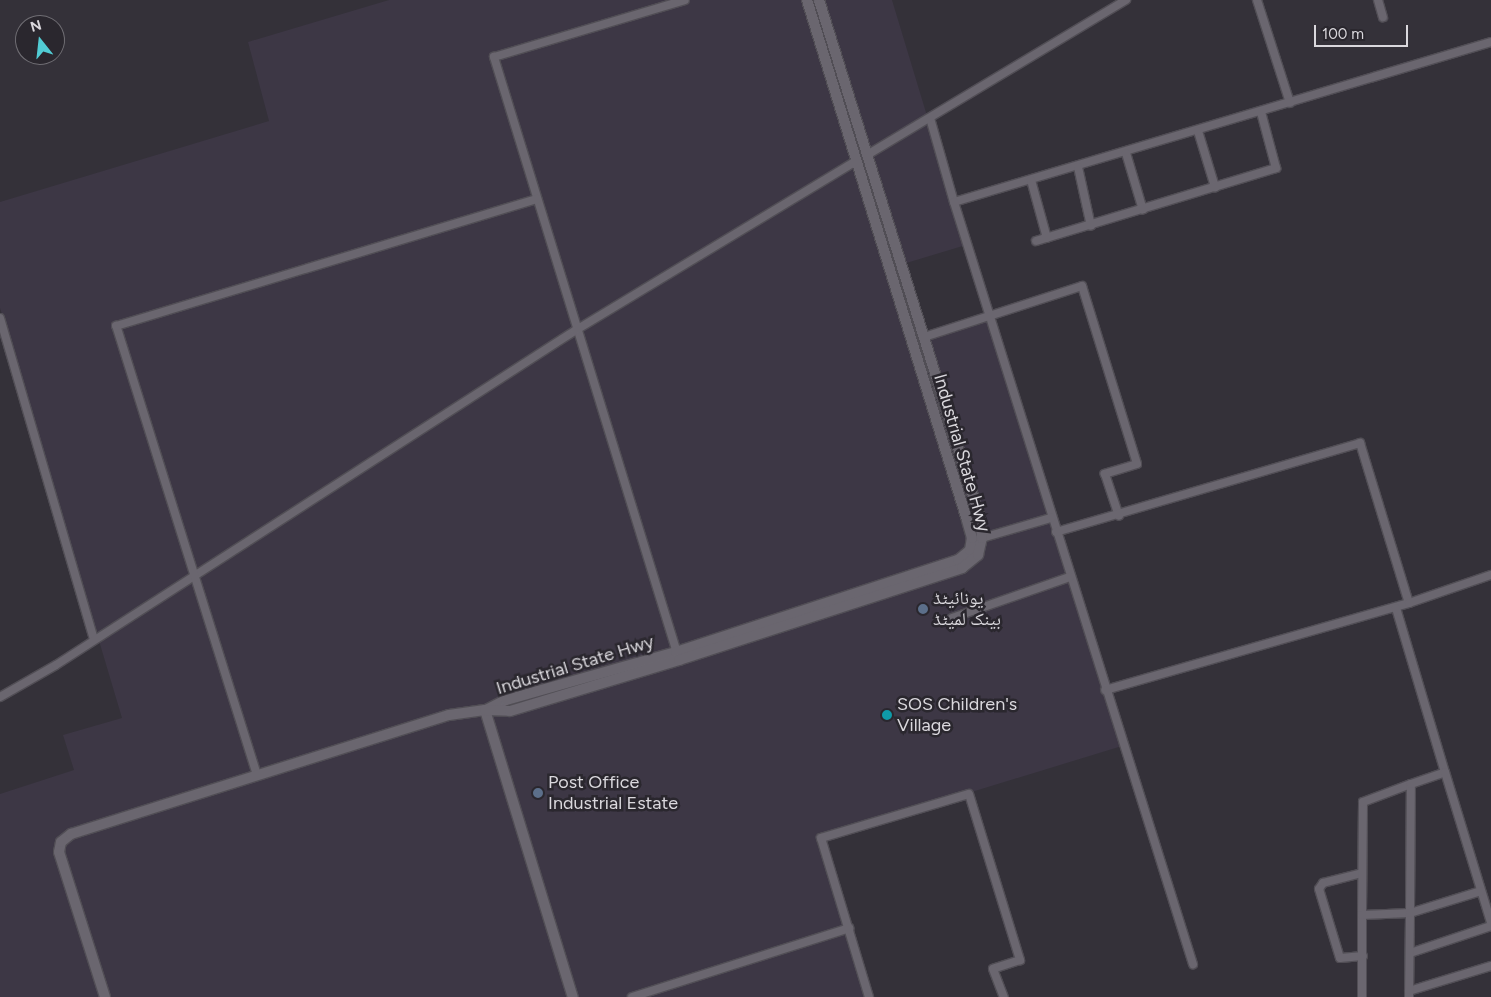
<!DOCTYPE html>
<meta charset="utf-8">
<style>
body{margin:0}
#map{position:relative;width:1491px;height:997px;overflow:hidden;background:#343139;font-family:Figtree,"Noto Naskh Arabic",sans-serif}
div>[style]{position:absolute}
[style*='--x']{left:calc(var(--x)*1px);top:calc(var(--y)*1px);width:calc(var(--w)*1px);rotate:calc(var(--a)*1deg)}
.built>*{inset:0;background:#3d3745}
.roads{filter:drop-shadow(1px 0 #514e55) drop-shadow(-1px 0 #514e55) drop-shadow(0 1px #514e55) drop-shadow(0 -1px #514e55)}
.street>*{height:8px;margin:-4px;padding:0 4px;transform-origin:4px;border-radius:4px;background:#6a666f}
.secondary>*{height:10px;margin:-5px;padding:0 5px;transform-origin:5px;border-radius:5px;background:#6a666f}
.dots>*{width:14px;height:14px;translate:-50% -50%;box-sizing:border-box;border:2px solid #2a272e;border-radius:50%}
span{translate:-50% -50%;white-space:nowrap;text-align:center;line-height:1.15;-webkit-text-stroke:5px #2a272e;paint-order:stroke}
.street-label{font-size:18px;color:#dad8dd}
.poi-label{font-size:18px;color:#dad8dd}
.left{translate:0 -50%;text-align:left}
.north{position:absolute;left:15px;top:15px;width:50px;height:50px;box-sizing:border-box;background:#2a272e;border:1px solid #706e74;border-radius:50%;rotate:344deg;font-size:14px;font-weight:700;line-height:20px;text-align:center;color:#dad8dd}
.north::after{content:'';display:block;margin:auto;width:18px;height:22px;background:#51ccd4;clip-path:polygon(50% 0,100% 100%,50% 72%,0 100%)}
.scale{position:absolute;left:1314px;top:25px;width:94px;height:22px;box-sizing:border-box;border:2px solid #dad8dd;border-top:0;padding-left:6px;font-size:15px;line-height:18px;white-space:nowrap;color:#dad8dd;-webkit-text-stroke:4px #2a272e;paint-order:stroke}
</style>
<div id="map">
<div class="built">
<i style="clip-path:polygon(389px 0,892px 0,966px 245px,903px 264px,926px 337px,990px 320px,1122px 746px,825px 837px,873px 997px,0 997px,0 794px,74px 770px,63px 735px,122px 718px,0 308px,0 202px,269px 121px,248px 42px)"></i>
</div>
<div class="roads">
<div class="street">
<i style="--x:1257;--y:0;--w:108;--a:72.2"></i>
<i style="--x:1378;--y:0;--w:18;--a:74"></i>
<i style="--x:930;--y:118;--w:87;--a:74.1"></i>
<i style="--x:954;--y:202;--w:560;--a:-16.59"></i>
<i style="--x:1198;--y:131;--w:59;--a:73.1"></i>
<i style="--x:1126;--y:153;--w:59;--a:73.4"></i>
<i style="--x:867;--y:155;--w:302;--a:-30.9"></i>
<i style="--x:1078;--y:167;--w:60;--a:77.6"></i>
<i style="--x:1031;--y:180;--w:60;--a:74.6"></i>
<i style="--x:954;--y:202;--w:799;--a:72.59"></i>
<i style="--x:1036;--y:241;--w:251;--a:-16.9"></i>
<i style="--x:1276;--y:168;--w:58;--a:-105"></i>
<i style="--x:0;--y:318;--w:335;--a:73.7"></i>
<i style="--x:924;--y:337;--w:166;--a:-17.9"></i>
<i style="--x:1082;--y:286;--w:186;--a:72.8"></i>
<i style="--x:1137;--y:464;--w:34;--a:163"></i>
<i style="--x:1105;--y:474;--w:44;--a:71.6"></i>
<i style="--x:1056;--y:532;--w:317;--a:-16.3"></i>
<i style="--x:1360;--y:443;--w:167;--a:73"></i>
<i style="--x:1409;--y:603;--w:316;--a:164"></i>
<i style="--x:982;--y:538;--w:72;--a:-16.2"></i>
<i style="--x:1409;--y:603;--w:87;--a:-18.9"></i>
<i style="--x:1396;--y:608;--w:171;--a:73.4"></i>
<i style="--x:952;--y:618;--w:125;--a:-19.2"></i>
<i style="--x:678;--y:656;--w:627;--a:-107.08"></i>
<i style="--x:494;--y:57;--w:199;--a:-16.6"></i>
<i style="--x:0;--y:697;--w:64;--a:-29.7"></i>
<i style="--x:56;--y:665;--w:619;--a:-32.79"></i>
<i style="--x:576;--y:330;--w:327;--a:-31.1"></i>
<i style="--x:257;--y:775;--w:471;--a:-107.4"></i>
<i style="--x:116;--y:326;--w:440;--a:-16.8"></i>
<i style="--x:1362;--y:873;--w:40;--a:165.6"></i>
<i style="--x:1323;--y:883;--w:7;--a:124"></i>
<i style="--x:1319;--y:889;--w:72;--a:73.1"></i>
<i style="--x:1340;--y:958;--w:23;--a:-5"></i>
<i style="--x:1362;--y:915;--w:113;--a:-89.5"></i>
<i style="--x:1363;--y:802;--w:51;--a:-20.6"></i>
<i style="--x:1410;--y:953;--w:85;--a:-18.4"></i>
<i style="--x:1409;--y:991;--w:86;--a:-17"></i>
<i style="--x:632;--y:997;--w:228;--a:-17.6"></i>
<i style="--x:869;--y:997;--w:166;--a:-106.8"></i>
<i style="--x:821;--y:838;--w:154;--a:-16.6"></i>
<i style="--x:969;--y:794;--w:174;--a:72.9"></i>
<i style="--x:1020;--y:960;--w:28;--a:162"></i>
<i style="--x:993;--y:969;--w:30;--a:69"></i>
<i style="--x:1362;--y:997;--w:82;--a:-90"></i>
<i style="--x:1362;--y:915;--w:48;--a:-2.4"></i>
<i style="--x:1410;--y:913;--w:129;--a:-89.6"></i>
<i style="--x:1411;--y:784;--w:36;--a:-19"></i>
<i style="--x:1445;--y:772;--w:157;--a:73"></i>
<i style="--x:1409;--y:997;--w:84;--a:-89.3"></i>
<i style="--x:1410;--y:913;--w:74;--a:-17.2"></i>
</div>
<div class="secondary">
<i style="--x:485;--y:710;--w:300;--a:73"></i>
<i style="--x:486;--y:710;--w:22;--a:-27"></i>
<i style="--x:506;--y:700;--w:177;--a:-15.8"></i>
<i style="--x:676;--y:652;--w:297;--a:-18.1"></i>
<i style="--x:958;--y:560;--w:16;--a:-40"></i>
<i style="--x:970;--y:550;--w:12;--a:-81"></i>
<i style="--x:972;--y:538;--w:19;--a:-106"></i>
<i style="--x:967;--y:520;--w:544;--a:-107.1"></i>
<i style="--x:105;--y:997;--w:152;--a:-107.6"></i>
<i style="--x:59;--y:852;--w:10;--a:-79"></i>
<i style="--x:61;--y:842;--w:13;--a:-39"></i>
<i style="--x:71;--y:834;--w:396;--a:-17.5"></i>
<i style="--x:449;--y:715;--w:36;--a:-8"></i>
<i style="--x:485;--y:710;--w:25;--a:2"></i>
<i style="--x:510;--y:711;--w:177;--a:-16.8"></i>
<i style="--x:679;--y:660;--w:298;--a:-18"></i>
<i style="--x:962;--y:568;--w:21;--a:-39"></i>
<i style="--x:978;--y:555;--w:17;--a:-77"></i>
<i style="--x:982;--y:538;--w:20;--a:-96"></i>
<i style="--x:980;--y:518;--w:542;--a:-107.27"></i>
</div>
</div>
<div class="dots">
<i style="left:923px;top:609px;background:#5c6f8a"></i>
<i style="left:887px;top:715px;background:#0f9aa8"></i>
<i style="left:538px;top:793px;background:#5c6f8a"></i>
</div>
<div class="street-label">
<span style="left:962px;top:453px;rotate:74deg">Industrial State Hwy</span>
<span style="left:575px;top:665px;rotate:-17deg">Industrial State Hwy</span>
</div>
<div class="poi-label">
<span class="left" style="left:933px;top:609px">یونائیٹڈ<br>بینک لمیٹڈ</span>
<span class="left" style="left:897px;top:715px">SOS Children's<br>Village</span>
<span class="left" style="left:548px;top:793px">Post Office<br>Industrial Estate</span>
</div>
<div class="north">N</div>
<div class="scale">100 m</div>
</div>
